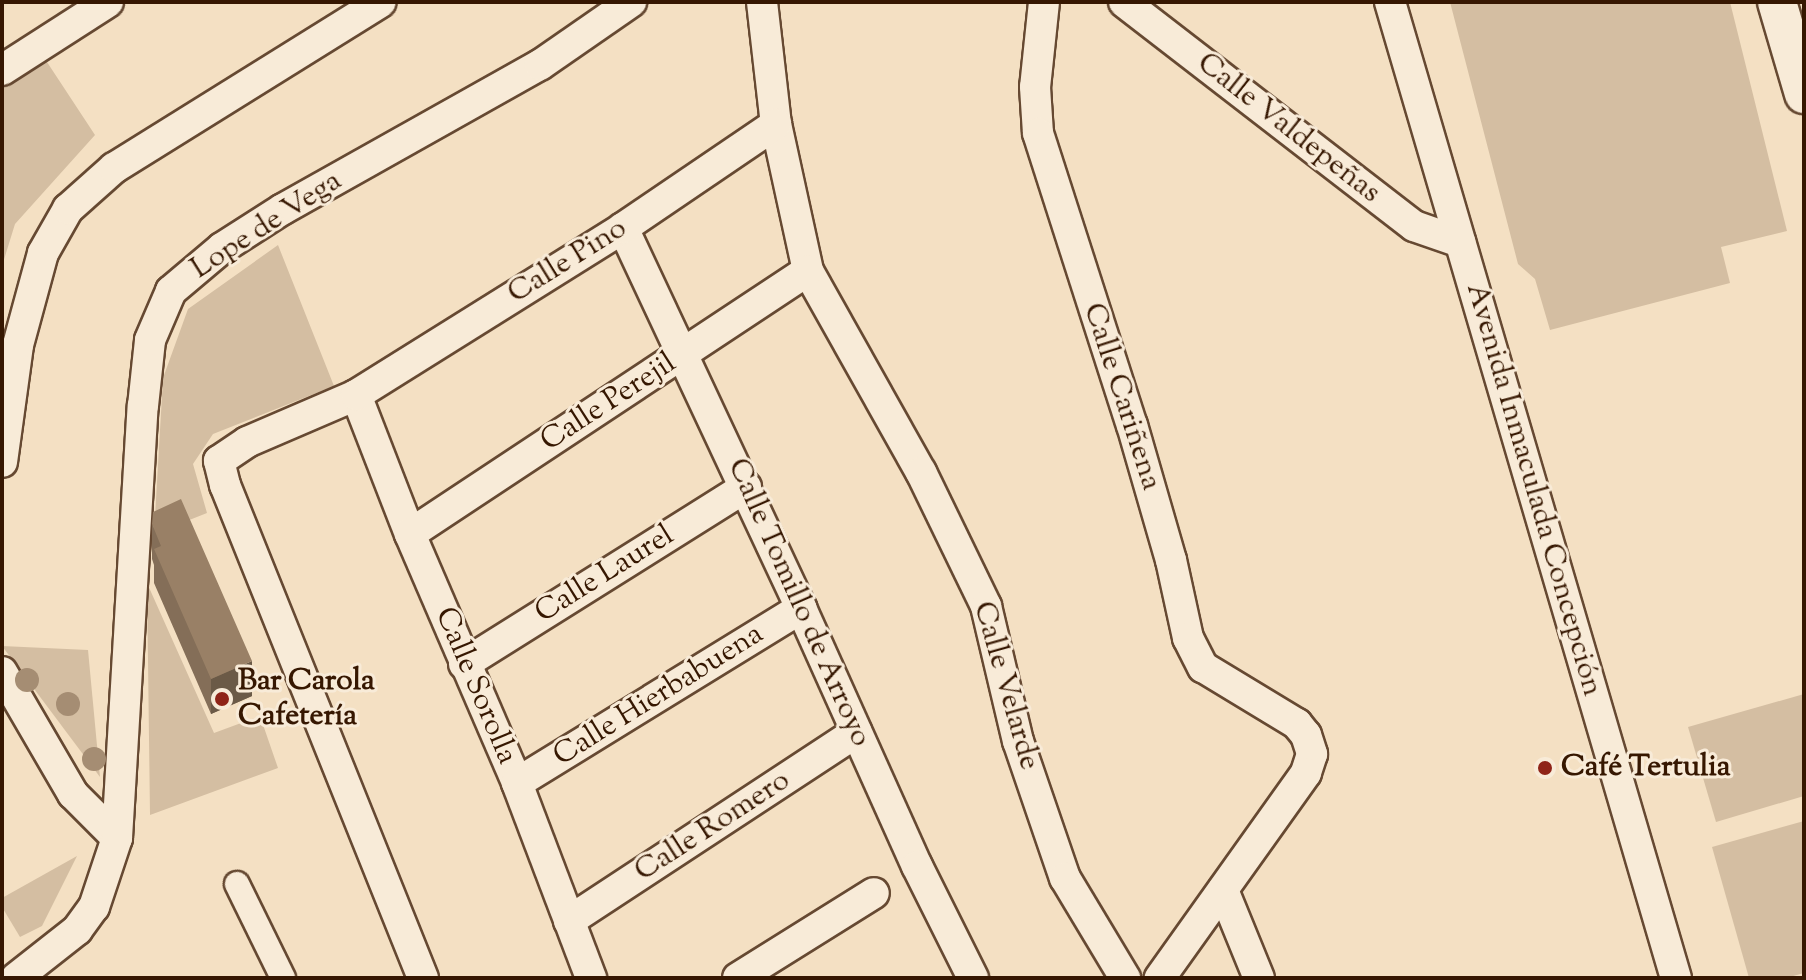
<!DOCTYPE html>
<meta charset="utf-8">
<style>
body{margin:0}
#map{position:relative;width:1806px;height:980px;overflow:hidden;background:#f4e0c3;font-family:"Sorts Mill Goudy",serif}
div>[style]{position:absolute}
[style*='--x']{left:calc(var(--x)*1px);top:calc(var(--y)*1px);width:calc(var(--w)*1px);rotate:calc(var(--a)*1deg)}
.green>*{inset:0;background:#d4bea2}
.roads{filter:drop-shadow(2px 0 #664932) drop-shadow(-2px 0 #664932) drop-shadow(0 2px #664932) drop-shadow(0 -2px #664932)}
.pedestrian>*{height:24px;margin:-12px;padding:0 12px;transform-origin:12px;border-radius:12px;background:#f8ebd8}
.minor>*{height:30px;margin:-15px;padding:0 15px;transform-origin:15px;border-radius:15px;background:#f8ebd8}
.tertiary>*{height:38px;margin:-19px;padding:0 19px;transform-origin:19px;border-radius:19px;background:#f8ebd8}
.trees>*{width:24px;height:24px;margin:-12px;border-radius:50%;background:#a58d73}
.wall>*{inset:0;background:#846e58}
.shaded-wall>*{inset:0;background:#6b5a47}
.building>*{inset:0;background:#998066}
.dots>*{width:22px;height:22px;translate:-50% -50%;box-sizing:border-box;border:4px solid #f8ebd8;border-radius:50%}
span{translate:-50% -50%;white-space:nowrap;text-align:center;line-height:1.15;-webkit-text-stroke:6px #f8ebd8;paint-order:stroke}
.street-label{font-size:30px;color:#361701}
.poi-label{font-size:30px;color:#361701;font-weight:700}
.left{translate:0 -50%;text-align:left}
.frame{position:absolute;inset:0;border:4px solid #361701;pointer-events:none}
</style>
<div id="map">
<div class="green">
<i style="clip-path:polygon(1450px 2px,1730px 2px,1787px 231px,1721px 247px,1730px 283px,1550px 330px,1535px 279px,1518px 264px)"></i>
<i style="clip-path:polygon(45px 59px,95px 135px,15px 224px,2px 266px,2px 88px)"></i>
<i style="clip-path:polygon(278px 245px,334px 386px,213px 434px,193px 464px,207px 513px,154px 534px,163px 378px,188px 309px)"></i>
<i style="clip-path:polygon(147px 583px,214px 733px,260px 716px,278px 768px,150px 815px)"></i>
<i style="clip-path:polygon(2px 646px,88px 650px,100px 777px)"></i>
<i style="clip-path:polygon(1804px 694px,1804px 796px,1716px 822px,1688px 727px)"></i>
<i style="clip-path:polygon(1804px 821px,1804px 973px,1786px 978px,1749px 978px,1712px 847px)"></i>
<i style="clip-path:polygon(77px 856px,42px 926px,20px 937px,2px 907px,2px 898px)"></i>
</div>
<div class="roads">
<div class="pedestrian">
<i style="--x:237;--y:884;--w:105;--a:63.9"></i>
</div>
<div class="minor">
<i style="--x:762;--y:2;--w:123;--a:83.5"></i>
<i style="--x:776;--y:124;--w:150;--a:77.7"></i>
<i style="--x:808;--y:271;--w:231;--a:60.7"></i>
<i style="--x:921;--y:472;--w:149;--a:64.1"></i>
<i style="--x:986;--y:606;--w:139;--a:76.7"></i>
<i style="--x:1018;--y:741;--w:145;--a:71.1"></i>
<i style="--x:1065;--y:878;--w:117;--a:59"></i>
<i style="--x:1044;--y:2;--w:85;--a:96"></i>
<i style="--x:1035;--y:87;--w:46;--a:86.3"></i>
<i style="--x:1038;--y:133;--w:307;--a:72.2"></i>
<i style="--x:1132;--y:425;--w:141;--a:73.9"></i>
<i style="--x:1171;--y:560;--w:80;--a:77.7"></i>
<i style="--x:1188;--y:638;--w:33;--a:63"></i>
<i style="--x:1203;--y:667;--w:110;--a:31.2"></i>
<i style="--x:1297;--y:724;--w:14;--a:51"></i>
<i style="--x:1306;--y:735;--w:20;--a:72"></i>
<i style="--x:1312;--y:754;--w:20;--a:108"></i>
<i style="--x:1306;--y:773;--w:252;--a:125.5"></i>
<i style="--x:1124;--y:2;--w:366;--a:37.7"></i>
<i style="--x:1414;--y:226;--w:49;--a:19.2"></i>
<i style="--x:1390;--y:2;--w:1017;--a:73.67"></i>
<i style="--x:2;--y:70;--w:126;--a:-32.7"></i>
<i style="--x:623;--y:228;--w:420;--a:64.9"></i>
<i style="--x:801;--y:608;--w:283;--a:65.8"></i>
<i style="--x:917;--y:866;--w:125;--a:63.4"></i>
<i style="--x:356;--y:395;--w:149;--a:68.8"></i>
<i style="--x:410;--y:534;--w:271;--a:66.7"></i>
<i style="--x:517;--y:783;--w:209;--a:69.2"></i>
<i style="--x:2;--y:462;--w:118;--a:-82.2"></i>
<i style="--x:18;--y:345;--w:95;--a:-74.8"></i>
<i style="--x:43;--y:253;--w:51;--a:-60.4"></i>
<i style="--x:68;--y:209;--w:62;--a:-41.7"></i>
<i style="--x:114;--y:168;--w:314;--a:-31.9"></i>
<i style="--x:410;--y:534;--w:477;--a:-33.5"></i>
<i style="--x:464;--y:664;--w:333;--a:-32.1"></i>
<i style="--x:2;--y:672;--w:141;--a:59.8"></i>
<i style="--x:73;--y:794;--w:62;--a:45"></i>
<i style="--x:517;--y:783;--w:334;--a:-31.6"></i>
<i style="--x:1223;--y:890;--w:95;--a:67.8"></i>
<i style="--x:569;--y:921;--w:344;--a:-33.3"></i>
<i style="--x:16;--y:978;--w:78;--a:-38.2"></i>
<i style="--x:77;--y:930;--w:29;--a:-54"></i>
<i style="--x:94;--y:907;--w:73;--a:-71.6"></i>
<i style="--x:117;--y:838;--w:433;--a:-86.6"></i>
<i style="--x:143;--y:406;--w:66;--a:-83.9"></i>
<i style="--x:150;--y:340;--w:53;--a:-66.8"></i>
<i style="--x:171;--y:291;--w:67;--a:-40.1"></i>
<i style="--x:222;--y:248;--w:72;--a:-32.6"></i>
<i style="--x:283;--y:209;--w:295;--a:-29.3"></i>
<i style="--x:540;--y:65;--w:111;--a:-34.7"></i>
<i style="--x:423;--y:978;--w:531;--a:-111.88"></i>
<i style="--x:225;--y:485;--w:25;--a:-104"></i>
<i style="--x:219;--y:461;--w:34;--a:-34"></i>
<i style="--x:247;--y:442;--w:119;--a:-23.3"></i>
<i style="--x:356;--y:395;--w:315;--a:-32"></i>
<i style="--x:623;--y:228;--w:185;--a:-34.2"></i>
<i style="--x:738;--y:978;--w:160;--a:-32"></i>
</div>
<div class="tertiary">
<i style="--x:1777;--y:2;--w:96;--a:73.6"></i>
</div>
</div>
<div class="trees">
<i style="left:27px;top:680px"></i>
<i style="left:68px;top:704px"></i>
<i style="left:94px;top:759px"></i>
</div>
<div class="wall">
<i style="clip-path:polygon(152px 524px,252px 696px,211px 714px,154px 583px,154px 565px,152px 559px)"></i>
</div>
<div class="shaded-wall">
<i style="clip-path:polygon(252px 661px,252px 696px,211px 714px,211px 679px)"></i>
</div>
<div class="building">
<i style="clip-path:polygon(181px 499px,252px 661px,211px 679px,154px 549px,161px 546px,152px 524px,153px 512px)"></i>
</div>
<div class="dots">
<i style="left:222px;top:699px;background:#8f2418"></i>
<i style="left:1545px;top:768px;background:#8f2418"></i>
</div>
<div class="street-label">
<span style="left:1288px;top:129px;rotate:38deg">Calle Valdepeñas</span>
<span style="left:267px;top:226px;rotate:-33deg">Lope de Vega</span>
<span style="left:568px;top:262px;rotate:-32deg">Calle Pino</span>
<span style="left:1121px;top:397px;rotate:72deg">Calle Cariñena</span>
<span style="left:609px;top:403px;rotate:-33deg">Calle Perejil</span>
<span style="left:1533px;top:490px;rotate:74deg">Avenida Inmaculada Concepción</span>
<span style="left:605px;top:575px;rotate:-32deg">Calle Laurel</span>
<span style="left:798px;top:603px;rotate:66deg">Calle Tomillo de Arroyo</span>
<span style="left:475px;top:686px;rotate:67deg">Calle Sorolla</span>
<span style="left:1005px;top:686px;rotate:74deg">Calle Velarde</span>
<span style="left:659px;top:696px;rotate:-32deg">Calle Hierbabuena</span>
<span style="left:713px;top:827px;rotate:-33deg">Calle Romero</span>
</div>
<div class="poi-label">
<span class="left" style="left:238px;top:699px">Bar Carola<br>Cafetería</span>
<span class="left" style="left:1561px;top:768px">Café Tertulia</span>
</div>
<div class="frame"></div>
</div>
